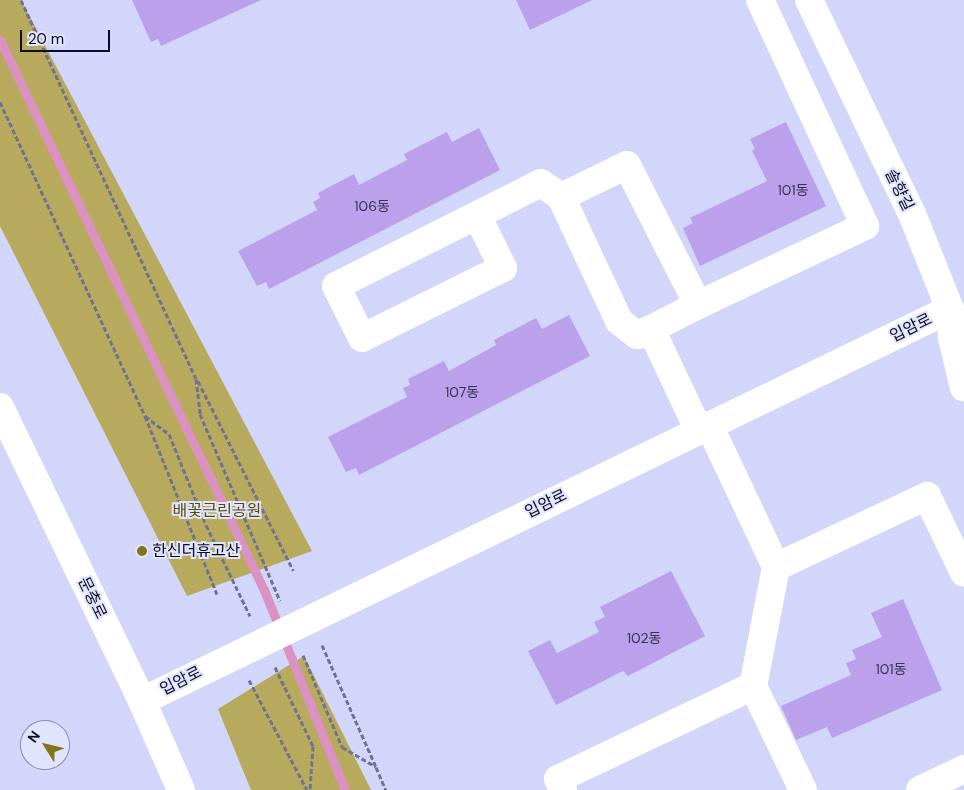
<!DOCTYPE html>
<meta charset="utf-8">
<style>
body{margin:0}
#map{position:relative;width:964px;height:790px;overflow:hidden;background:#d1d6fa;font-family:"DM Sans","Noto Sans KR",sans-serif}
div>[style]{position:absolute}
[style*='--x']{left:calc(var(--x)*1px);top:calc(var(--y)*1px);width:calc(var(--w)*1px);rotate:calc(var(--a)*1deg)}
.green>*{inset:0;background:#b7aa5d}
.stream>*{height:9px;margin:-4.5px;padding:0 4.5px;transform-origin:4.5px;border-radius:4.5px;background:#db91c2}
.building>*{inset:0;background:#bba0eb}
.path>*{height:3px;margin-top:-1.5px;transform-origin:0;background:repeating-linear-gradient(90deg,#70728f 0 5px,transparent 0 7.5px)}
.minor>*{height:28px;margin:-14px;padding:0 14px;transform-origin:14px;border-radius:14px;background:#fff}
.dots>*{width:14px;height:14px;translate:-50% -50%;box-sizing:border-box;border:2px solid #e1e4fd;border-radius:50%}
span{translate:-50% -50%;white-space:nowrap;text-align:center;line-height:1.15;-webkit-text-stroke:4px #e1e4fd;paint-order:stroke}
.number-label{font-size:14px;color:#383254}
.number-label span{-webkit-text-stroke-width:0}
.street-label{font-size:16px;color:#0d0d22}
.park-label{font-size:16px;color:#584e09}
.poi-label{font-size:16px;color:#0d0d22}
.left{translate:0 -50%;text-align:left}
.north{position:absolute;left:20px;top:720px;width:50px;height:50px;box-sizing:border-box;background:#e1e4fd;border:1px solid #8c8ea5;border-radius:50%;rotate:306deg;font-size:14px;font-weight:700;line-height:20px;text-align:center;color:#0d0d22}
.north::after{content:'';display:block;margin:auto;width:18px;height:22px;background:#827417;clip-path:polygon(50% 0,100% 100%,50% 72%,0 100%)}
.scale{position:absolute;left:20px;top:30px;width:90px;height:22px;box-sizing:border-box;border:2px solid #0d0d22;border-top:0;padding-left:6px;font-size:15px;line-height:18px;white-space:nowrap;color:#0d0d22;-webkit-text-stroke:4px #e1e4fd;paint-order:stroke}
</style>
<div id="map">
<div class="green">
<i style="clip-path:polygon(0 0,21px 0,312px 551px,187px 596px,0 226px)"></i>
<i style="clip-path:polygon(304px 656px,371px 790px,251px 790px,218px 709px)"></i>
</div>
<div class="stream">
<i style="--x:0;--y:40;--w:610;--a:64.36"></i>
<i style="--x:264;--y:590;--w:216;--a:68"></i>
</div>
<div class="building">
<i style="clip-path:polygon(132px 0,261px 0,161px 46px,158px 39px,151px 42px)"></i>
<i style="clip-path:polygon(516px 0,592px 0,530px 30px)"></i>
<i style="clip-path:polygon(786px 122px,826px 206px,700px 266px,683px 228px,693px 223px,690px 218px,767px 181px,752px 151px,755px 149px,750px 139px)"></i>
<i style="clip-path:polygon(479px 128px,500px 170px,269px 289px,266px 282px,257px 286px,238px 251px,317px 210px,313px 202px,320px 198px,318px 193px,354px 174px,359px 185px,407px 160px,404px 154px,447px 132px,452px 142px)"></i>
<i style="clip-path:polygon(569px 315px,590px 356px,359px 475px,356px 468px,346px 472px,328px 437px,407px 397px,403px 388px,410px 385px,408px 379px,444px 361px,449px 371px,496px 345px,494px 340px,536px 318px,542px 329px)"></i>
<i style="clip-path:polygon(671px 571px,705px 636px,628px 676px,623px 671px,556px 705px,528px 651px,550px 640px,557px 653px,599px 632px,594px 622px,605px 617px,600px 607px)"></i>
<i style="clip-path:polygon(903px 599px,942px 690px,832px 738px,827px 727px,796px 740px,781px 706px,851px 675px,846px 663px,856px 659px,852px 650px,882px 637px,871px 613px)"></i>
</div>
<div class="path">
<i style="--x:21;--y:0;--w:417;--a:65.2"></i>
<i style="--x:196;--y:379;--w:35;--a:83"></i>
<i style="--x:200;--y:414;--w:203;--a:66.8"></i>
<i style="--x:0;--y:102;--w:346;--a:65.2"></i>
<i style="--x:145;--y:416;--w:30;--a:37"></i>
<i style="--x:169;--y:434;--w:98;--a:67.9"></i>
<i style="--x:206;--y:525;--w:101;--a:64.2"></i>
<i style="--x:198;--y:381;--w:212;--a:63.3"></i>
<i style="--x:145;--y:416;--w:192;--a:68"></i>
<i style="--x:322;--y:645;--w:133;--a:66.1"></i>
<i style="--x:303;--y:655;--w:100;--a:67"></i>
<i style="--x:342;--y:747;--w:39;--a:30"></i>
<i style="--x:376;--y:767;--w:25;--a:67"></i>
<i style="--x:275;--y:667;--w:88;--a:64.3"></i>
<i style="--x:313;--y:746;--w:44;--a:93.9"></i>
<i style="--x:249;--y:680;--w:124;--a:62.2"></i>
</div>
<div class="minor">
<i style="--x:809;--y:0;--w:237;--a:64.3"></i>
<i style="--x:912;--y:214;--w:102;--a:68.2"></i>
<i style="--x:950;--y:309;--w:29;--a:86"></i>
<i style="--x:952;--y:338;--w:51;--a:76.5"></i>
<i style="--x:561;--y:197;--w:73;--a:-25.9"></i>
<i style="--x:627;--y:165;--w:157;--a:63.1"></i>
<i style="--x:698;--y:305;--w:53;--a:152.9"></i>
<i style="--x:478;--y:217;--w:57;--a:63.9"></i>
<i style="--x:503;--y:268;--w:157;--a:153.6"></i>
<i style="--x:362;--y:338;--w:58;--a:-116.6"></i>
<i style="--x:336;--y:286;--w:229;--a:-26.7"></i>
<i style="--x:541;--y:183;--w:24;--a:35"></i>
<i style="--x:561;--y:197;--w:137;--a:64.9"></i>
<i style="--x:619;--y:321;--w:23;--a:38"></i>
<i style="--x:637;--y:335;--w:15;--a:-23"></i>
<i style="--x:651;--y:329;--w:113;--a:64.8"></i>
<i style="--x:698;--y:305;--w:185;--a:-25.3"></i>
<i style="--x:865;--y:226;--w:249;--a:-114.9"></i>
<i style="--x:0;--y:407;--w:326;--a:64.2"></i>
<i style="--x:142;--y:701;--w:97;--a:66.3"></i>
<i style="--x:709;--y:425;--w:157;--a:64.7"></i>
<i style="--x:776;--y:567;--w:167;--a:-25.2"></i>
<i style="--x:927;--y:496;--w:85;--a:64.3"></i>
<i style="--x:776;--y:567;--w:121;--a:100.9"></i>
<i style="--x:753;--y:686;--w:115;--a:64.3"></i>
<i style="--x:142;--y:701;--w:898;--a:-25.88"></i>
<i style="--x:563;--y:790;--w:12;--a:-114"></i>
<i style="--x:558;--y:779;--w:216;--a:-25.5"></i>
<i style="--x:920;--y:790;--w:49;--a:-25.5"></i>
</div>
<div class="dots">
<i style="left:142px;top:551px;background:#827417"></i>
</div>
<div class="number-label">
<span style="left:793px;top:190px">101동</span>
<span style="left:372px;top:206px">106동</span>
<span style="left:462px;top:392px">107동</span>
<span style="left:644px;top:638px">102동</span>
<span style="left:891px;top:669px">101동</span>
</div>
<div class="street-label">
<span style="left:899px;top:190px;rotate:64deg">솔향길</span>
<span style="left:911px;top:328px;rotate:-26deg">입암로</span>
<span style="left:546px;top:504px;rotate:-26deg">입암로</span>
<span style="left:92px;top:598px;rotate:64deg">문충로</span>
<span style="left:181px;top:681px;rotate:-27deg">입암로</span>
</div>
<div class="park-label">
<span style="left:217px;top:511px">배꽃근린공원</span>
</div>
<div class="poi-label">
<span class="left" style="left:152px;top:551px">한신더휴고산</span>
</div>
<div class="north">N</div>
<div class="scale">20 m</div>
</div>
